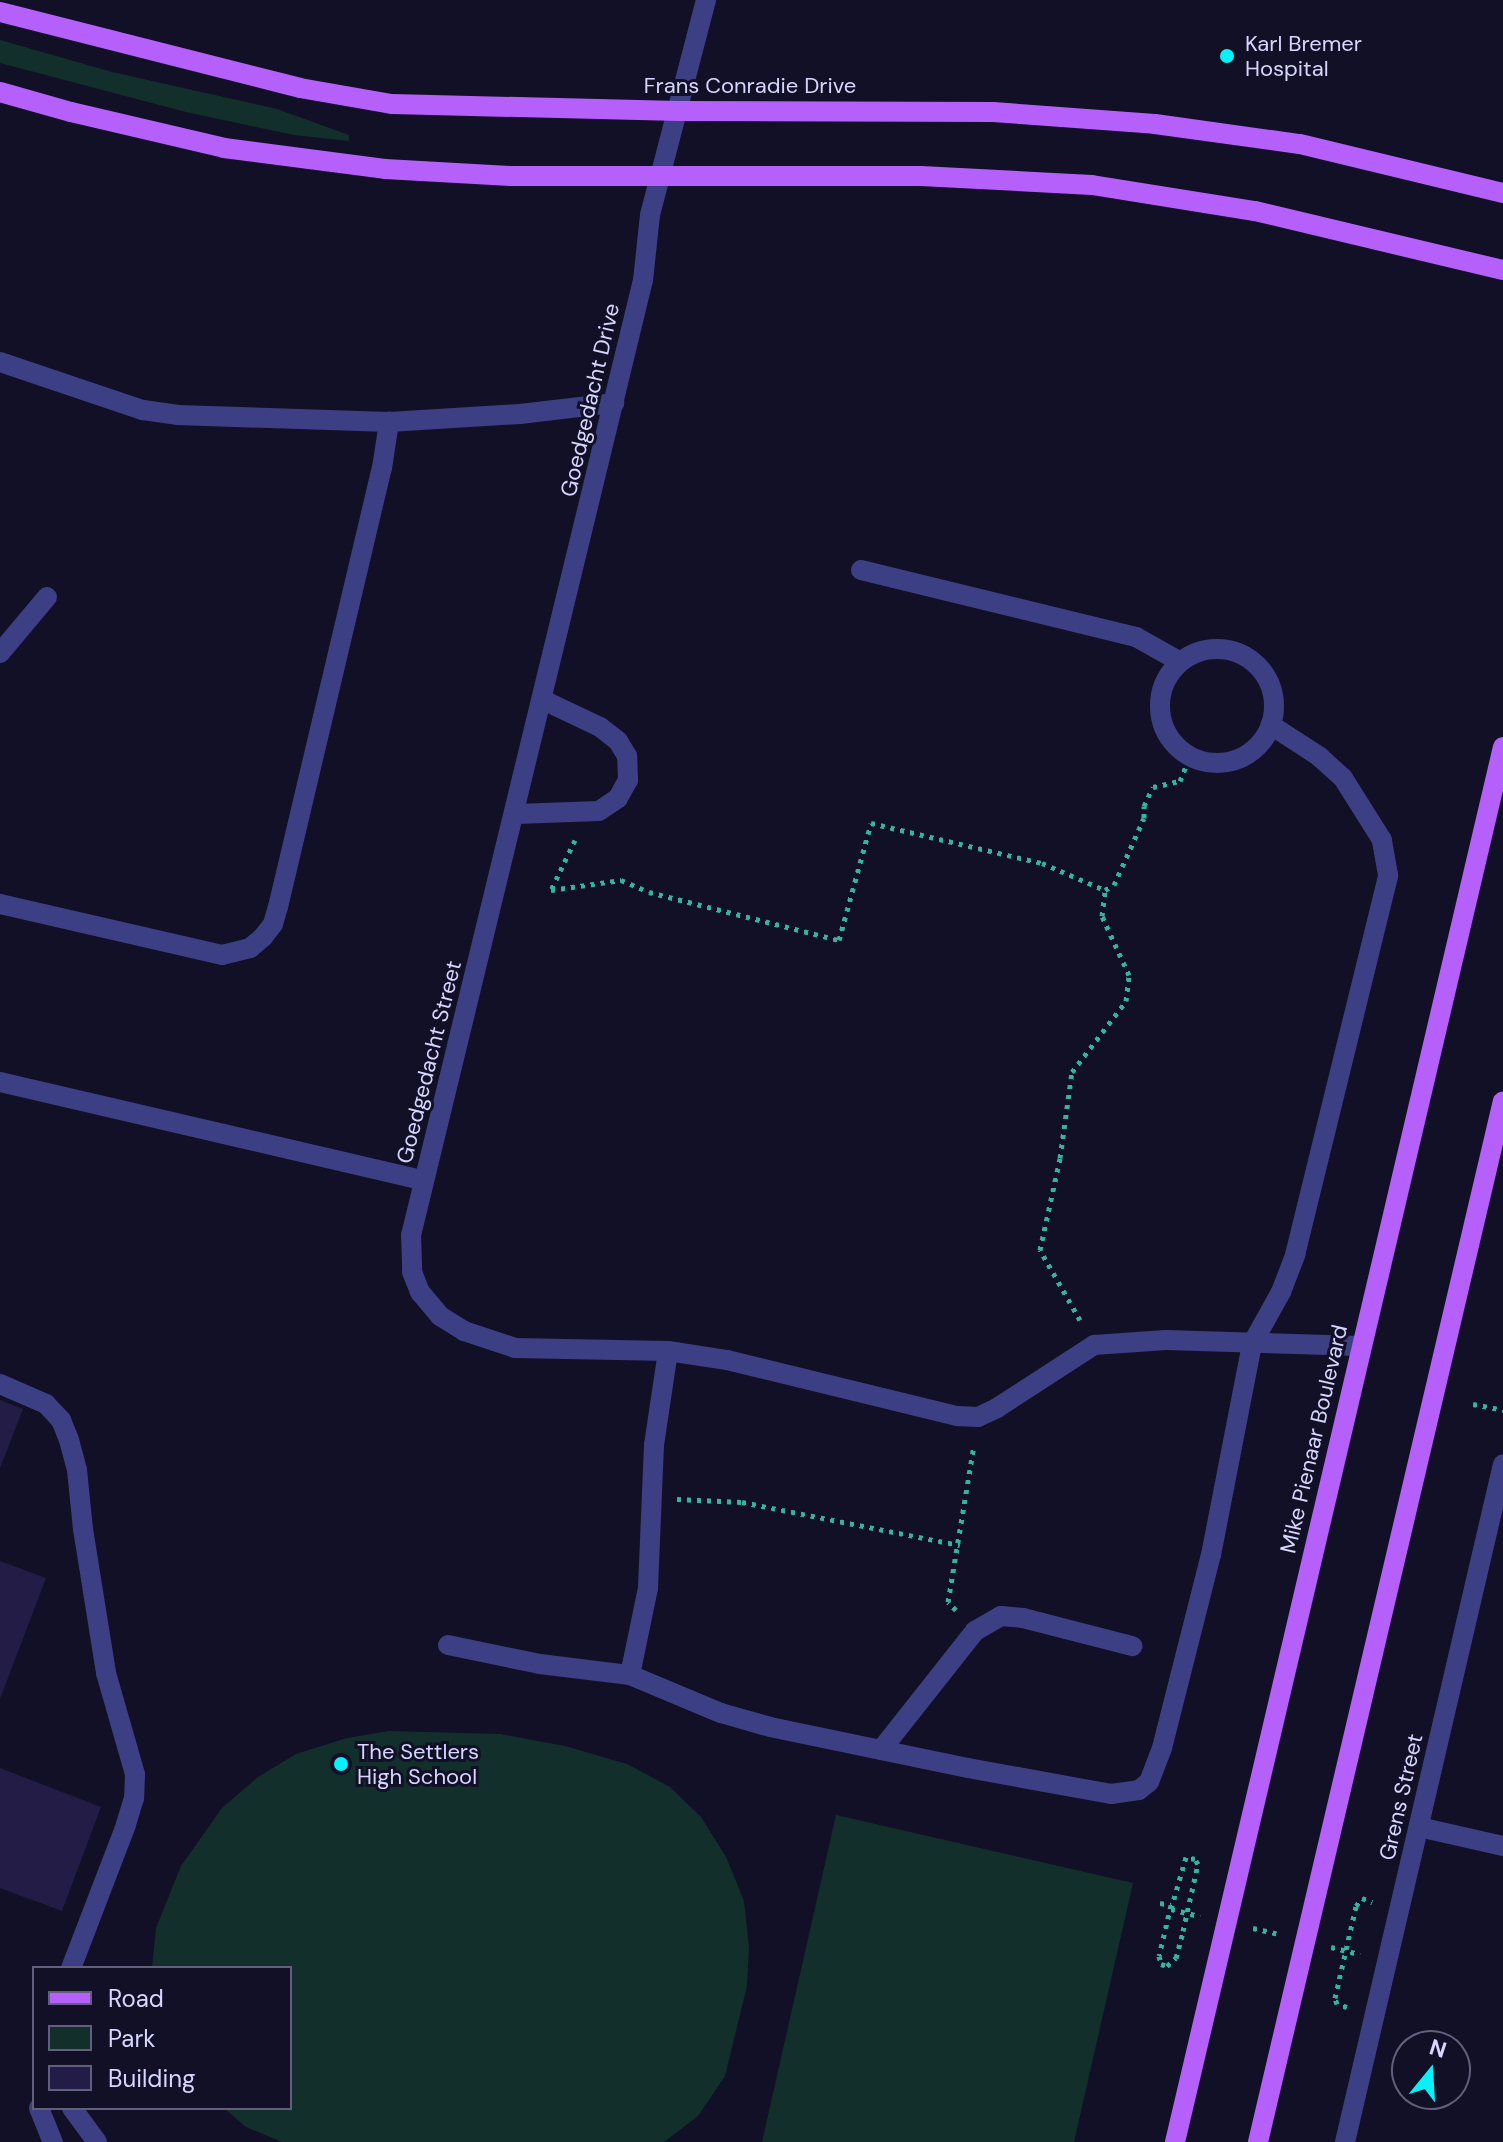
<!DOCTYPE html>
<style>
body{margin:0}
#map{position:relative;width:1503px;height:2142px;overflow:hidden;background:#121026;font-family:"DM Sans",sans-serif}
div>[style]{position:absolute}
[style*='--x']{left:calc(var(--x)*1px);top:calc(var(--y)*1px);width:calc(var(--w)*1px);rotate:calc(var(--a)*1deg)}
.green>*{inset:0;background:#132f2c}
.building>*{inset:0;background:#221c46}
.path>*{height:5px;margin-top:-2.5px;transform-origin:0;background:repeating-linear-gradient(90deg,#33b4a3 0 4px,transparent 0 10px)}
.minor>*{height:20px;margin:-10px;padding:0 10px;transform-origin:10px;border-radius:10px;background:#3c3f83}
.minor>.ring{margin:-10px;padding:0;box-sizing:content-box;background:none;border:20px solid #3c3f83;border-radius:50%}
.major>*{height:20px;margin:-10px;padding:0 10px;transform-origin:10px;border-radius:10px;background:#b560fa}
.dots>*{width:22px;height:22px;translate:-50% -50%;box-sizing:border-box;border:4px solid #121026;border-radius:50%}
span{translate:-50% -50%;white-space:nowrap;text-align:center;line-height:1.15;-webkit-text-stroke:6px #121026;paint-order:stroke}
.poi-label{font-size:22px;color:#d7d6fe}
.left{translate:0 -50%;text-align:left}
.street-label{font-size:22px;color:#d7d6fe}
.legend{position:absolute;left:32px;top:1966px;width:260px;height:144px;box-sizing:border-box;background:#121026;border:2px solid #615f7c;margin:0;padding:10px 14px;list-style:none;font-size:24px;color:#d7d6fe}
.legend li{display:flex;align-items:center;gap:16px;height:40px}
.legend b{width:40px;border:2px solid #615f7c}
.north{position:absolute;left:1391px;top:2030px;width:80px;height:80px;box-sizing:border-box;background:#121026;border:2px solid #615f7c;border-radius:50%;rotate:18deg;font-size:22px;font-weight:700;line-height:32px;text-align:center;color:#d7d6fe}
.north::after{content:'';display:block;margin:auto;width:28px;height:36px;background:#08f1f8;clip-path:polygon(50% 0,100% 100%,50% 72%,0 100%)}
</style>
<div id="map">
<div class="green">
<i style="clip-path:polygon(0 40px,112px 72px,277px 109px,349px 135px,349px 141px,294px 135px,186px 112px,0 63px)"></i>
<i style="clip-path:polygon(389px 1731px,500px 1734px,565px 1746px,627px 1764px,670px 1787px,701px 1817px,726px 1857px,744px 1901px,749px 1948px,747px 1986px,725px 2076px,698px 2116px,664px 2142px,282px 2142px,246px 2127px,224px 2108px,290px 2108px,290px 1968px,152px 1968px,156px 1928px,181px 1866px,222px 1808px,258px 1777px,296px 1754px,347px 1738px)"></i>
<i style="clip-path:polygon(836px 1815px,1133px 1883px,1074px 2142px,762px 2142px)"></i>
</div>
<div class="building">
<i style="clip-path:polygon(0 1400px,23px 1409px,0 1468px)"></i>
<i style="clip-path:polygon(0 1561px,46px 1578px,0 1699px)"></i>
<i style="clip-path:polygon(0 1768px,101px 1807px,62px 1911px,0 1888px)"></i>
</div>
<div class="path">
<i style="--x:575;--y:840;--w:55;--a:115.6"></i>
<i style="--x:551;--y:890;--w:71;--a:-8.1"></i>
<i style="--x:621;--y:880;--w:30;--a:23"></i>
<i style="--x:649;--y:892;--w:196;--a:14.2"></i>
<i style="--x:839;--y:940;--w:121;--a:-74.7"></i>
<i style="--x:871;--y:823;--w:176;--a:13.2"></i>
<i style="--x:1042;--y:863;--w:69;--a:23.2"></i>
<i style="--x:1080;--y:1320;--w:81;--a:-119.7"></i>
<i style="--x:1040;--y:1250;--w:94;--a:-77.7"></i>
<i style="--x:1060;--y:1158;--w:87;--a:-82.1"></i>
<i style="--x:1072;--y:1072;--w:89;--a:-52.7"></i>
<i style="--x:1126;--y:1001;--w:26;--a:-83"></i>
<i style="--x:1129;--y:975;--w:65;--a:-114.6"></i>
<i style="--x:1102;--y:916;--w:26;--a:-83"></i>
<i style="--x:1105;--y:890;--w:10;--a:-29"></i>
<i style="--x:1114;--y:885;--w:73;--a:-65.9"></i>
<i style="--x:1144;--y:818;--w:12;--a:-90"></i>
<i style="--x:1144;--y:806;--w:21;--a:-65"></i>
<i style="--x:1153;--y:787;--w:28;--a:-13"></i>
<i style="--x:1180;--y:781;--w:27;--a:-68"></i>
<i style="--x:1473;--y:1404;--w:31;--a:11"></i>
<i style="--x:677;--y:1499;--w:65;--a:2.6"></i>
<i style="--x:742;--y:1502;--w:222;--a:11.2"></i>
<i style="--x:956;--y:1610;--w:11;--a:-135"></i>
<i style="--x:948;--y:1602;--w:159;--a:-80.6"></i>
<i style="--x:1160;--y:1903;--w:11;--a:10"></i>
<i style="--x:1171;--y:1905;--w:52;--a:103.2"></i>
<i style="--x:1159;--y:1956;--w:8;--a:76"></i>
<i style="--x:1161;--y:1964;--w:6;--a:18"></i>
<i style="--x:1167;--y:1966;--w:12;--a:-42"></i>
<i style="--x:1176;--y:1958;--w:28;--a:-75"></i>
<i style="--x:1183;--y:1931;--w:69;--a:-77.4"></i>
<i style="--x:1198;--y:1864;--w:6;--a:-121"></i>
<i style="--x:1195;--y:1859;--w:9;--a:-167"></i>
<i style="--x:1186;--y:1857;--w:54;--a:106.1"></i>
<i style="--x:1171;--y:1909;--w:30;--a:14"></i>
<i style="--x:1253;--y:1928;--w:26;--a:13"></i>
<i style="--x:1331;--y:1947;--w:30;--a:14"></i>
<i style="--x:1347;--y:2007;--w:10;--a:-163"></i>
<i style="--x:1337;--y:2004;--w:6;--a:-108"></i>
<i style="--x:1335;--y:1998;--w:94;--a:-77.1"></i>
<i style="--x:1356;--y:1906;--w:10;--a:-53"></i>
<i style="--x:1362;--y:1898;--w:11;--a:22"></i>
</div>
<div class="minor">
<i style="--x:706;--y:0;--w:222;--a:104.6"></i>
<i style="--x:650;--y:215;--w:65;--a:96.1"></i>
<i style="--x:643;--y:280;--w:983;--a:103.65"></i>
<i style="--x:411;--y:1235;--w:37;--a:88"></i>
<i style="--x:412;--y:1272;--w:22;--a:68"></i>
<i style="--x:420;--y:1292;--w:31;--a:50"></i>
<i style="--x:440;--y:1316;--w:28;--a:32"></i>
<i style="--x:464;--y:1331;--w:54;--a:18.4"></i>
<i style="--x:515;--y:1348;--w:153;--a:1.1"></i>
<i style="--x:668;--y:1351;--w:60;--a:8.7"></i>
<i style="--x:727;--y:1360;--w:237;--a:13.7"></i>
<i style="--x:957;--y:1416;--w:21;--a:3"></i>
<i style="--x:978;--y:1417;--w:21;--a:-25"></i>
<i style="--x:997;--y:1408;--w:116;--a:-33"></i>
<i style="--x:1094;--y:1345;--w:72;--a:-4"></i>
<i style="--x:1166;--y:1340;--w:194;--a:1.8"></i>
<i style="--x:0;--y:362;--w:151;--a:18.6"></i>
<i style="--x:143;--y:410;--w:34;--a:8"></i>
<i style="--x:177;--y:415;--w:212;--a:1.9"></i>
<i style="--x:389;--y:422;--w:131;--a:-3.5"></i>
<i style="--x:520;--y:414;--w:95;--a:-6.7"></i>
<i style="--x:861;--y:570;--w:283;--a:13.7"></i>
<i style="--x:1136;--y:637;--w:49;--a:29.2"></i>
<i class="ring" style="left:1160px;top:649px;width:94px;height:94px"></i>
<i style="--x:0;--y:653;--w:73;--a:-50"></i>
<i style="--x:516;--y:814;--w:83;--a:-2.1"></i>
<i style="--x:599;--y:811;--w:23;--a:-34"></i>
<i style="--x:618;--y:798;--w:21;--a:-61"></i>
<i style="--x:628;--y:780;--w:24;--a:-92"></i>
<i style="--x:627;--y:756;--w:17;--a:-121"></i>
<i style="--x:618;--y:741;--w:23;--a:-142"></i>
<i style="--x:600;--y:727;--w:63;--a:-154.7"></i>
<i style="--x:0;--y:904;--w:228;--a:12.9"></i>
<i style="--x:222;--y:955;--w:29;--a:-14"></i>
<i style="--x:250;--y:948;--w:17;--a:-40"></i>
<i style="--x:263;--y:937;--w:16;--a:-52"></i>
<i style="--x:273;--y:924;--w:18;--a:-74"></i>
<i style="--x:278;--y:907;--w:451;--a:-76.7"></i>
<i style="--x:382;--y:468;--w:47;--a:-81.3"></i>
<i style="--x:0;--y:1082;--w:435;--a:13.1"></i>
<i style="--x:0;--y:1384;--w:50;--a:23.5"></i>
<i style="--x:46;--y:1404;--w:22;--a:47"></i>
<i style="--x:61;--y:1420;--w:22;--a:68"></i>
<i style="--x:69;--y:1440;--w:31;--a:75"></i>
<i style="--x:77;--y:1470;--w:59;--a:84.2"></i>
<i style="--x:83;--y:1529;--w:146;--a:80.9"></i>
<i style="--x:106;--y:1673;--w:105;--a:74"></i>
<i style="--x:135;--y:1774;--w:24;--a:92"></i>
<i style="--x:134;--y:1798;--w:28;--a:107"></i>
<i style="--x:126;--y:1825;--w:153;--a:111"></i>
<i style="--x:448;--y:1645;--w:94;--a:11.7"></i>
<i style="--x:540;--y:1664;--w:91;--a:7"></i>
<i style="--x:630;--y:1675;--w:99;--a:22.7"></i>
<i style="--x:721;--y:1713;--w:51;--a:15.9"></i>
<i style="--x:770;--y:1727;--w:202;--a:11.7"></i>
<i style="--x:968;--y:1768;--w:145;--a:10.3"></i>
<i style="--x:1111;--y:1794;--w:28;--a:-8"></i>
<i style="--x:1139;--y:1790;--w:13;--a:-39"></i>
<i style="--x:1149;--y:1782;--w:36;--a:-69"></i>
<i style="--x:1162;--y:1748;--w:199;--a:-75.8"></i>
<i style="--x:1211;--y:1555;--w:215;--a:-79"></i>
<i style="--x:1252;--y:1344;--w:60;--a:-60.9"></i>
<i style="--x:1281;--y:1292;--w:40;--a:-69"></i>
<i style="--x:1295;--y:1255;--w:391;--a:-76.2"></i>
<i style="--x:1388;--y:875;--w:36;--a:-100"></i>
<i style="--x:1382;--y:840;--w:73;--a:-122.2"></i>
<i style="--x:1343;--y:778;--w:31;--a:-138"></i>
<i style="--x:1320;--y:757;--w:59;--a:-146.9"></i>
<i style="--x:630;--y:1675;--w:89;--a:-78.3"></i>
<i style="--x:648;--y:1588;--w:143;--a:-87.6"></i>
<i style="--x:654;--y:1445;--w:95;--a:-81.5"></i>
<i style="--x:881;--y:1750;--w:152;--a:-51.7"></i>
<i style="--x:975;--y:1631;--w:30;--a:-30"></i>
<i style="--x:1001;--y:1616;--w:22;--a:5"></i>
<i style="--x:1023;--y:1618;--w:113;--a:14.4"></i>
<i style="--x:1419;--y:1827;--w:86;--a:12.7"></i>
<i style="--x:39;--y:2108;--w:37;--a:68"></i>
<i style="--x:72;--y:2108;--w:42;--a:53.7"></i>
<i style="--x:1345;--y:2142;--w:696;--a:-76.88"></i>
</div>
<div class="major">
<i style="--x:0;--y:12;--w:309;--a:14.2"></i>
<i style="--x:300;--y:88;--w:93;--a:9.9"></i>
<i style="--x:392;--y:104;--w:287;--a:1.4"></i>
<i style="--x:679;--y:111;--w:314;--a:0.2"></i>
<i style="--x:993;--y:112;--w:162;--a:4.2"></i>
<i style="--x:1155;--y:124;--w:146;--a:7.9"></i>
<i style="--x:1300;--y:144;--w:209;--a:13.6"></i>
<i style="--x:0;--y:92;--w:74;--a:15.7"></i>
<i style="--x:71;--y:112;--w:157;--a:13.2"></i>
<i style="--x:224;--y:148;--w:162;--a:7.4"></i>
<i style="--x:385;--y:169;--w:126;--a:3.2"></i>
<i style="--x:511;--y:176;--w:410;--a:0"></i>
<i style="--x:921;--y:176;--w:171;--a:3"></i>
<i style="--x:1092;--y:185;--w:165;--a:9.1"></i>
<i style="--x:1255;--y:211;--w:255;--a:13.4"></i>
<i style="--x:1175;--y:2142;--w:1433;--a:-76.77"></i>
<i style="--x:1258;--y:2142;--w:1069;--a:-76.76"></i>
</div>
<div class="dots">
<i style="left:1227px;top:56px;background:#08f1f8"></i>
<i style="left:341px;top:1764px;background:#08f1f8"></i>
</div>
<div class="poi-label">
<span class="left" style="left:1245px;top:56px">Karl Bremer<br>Hospital</span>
<span class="left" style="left:357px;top:1764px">The Settlers<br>High School</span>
</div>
<div class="street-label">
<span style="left:750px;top:86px">Frans Conradie Drive</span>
<span style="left:590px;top:400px;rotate:-77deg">Goedgedacht Drive</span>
<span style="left:429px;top:1062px;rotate:-76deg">Goedgedacht Street</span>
<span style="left:1314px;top:1439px;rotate:-77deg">Mike Pienaar Boulevard</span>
<span style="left:1401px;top:1797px;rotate:-77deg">Grens Street</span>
</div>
<ul class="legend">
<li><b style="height:10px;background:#b560fa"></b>Road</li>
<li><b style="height:22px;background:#132f2c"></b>Park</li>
<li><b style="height:22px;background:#221c46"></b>Building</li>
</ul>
<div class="north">N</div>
</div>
